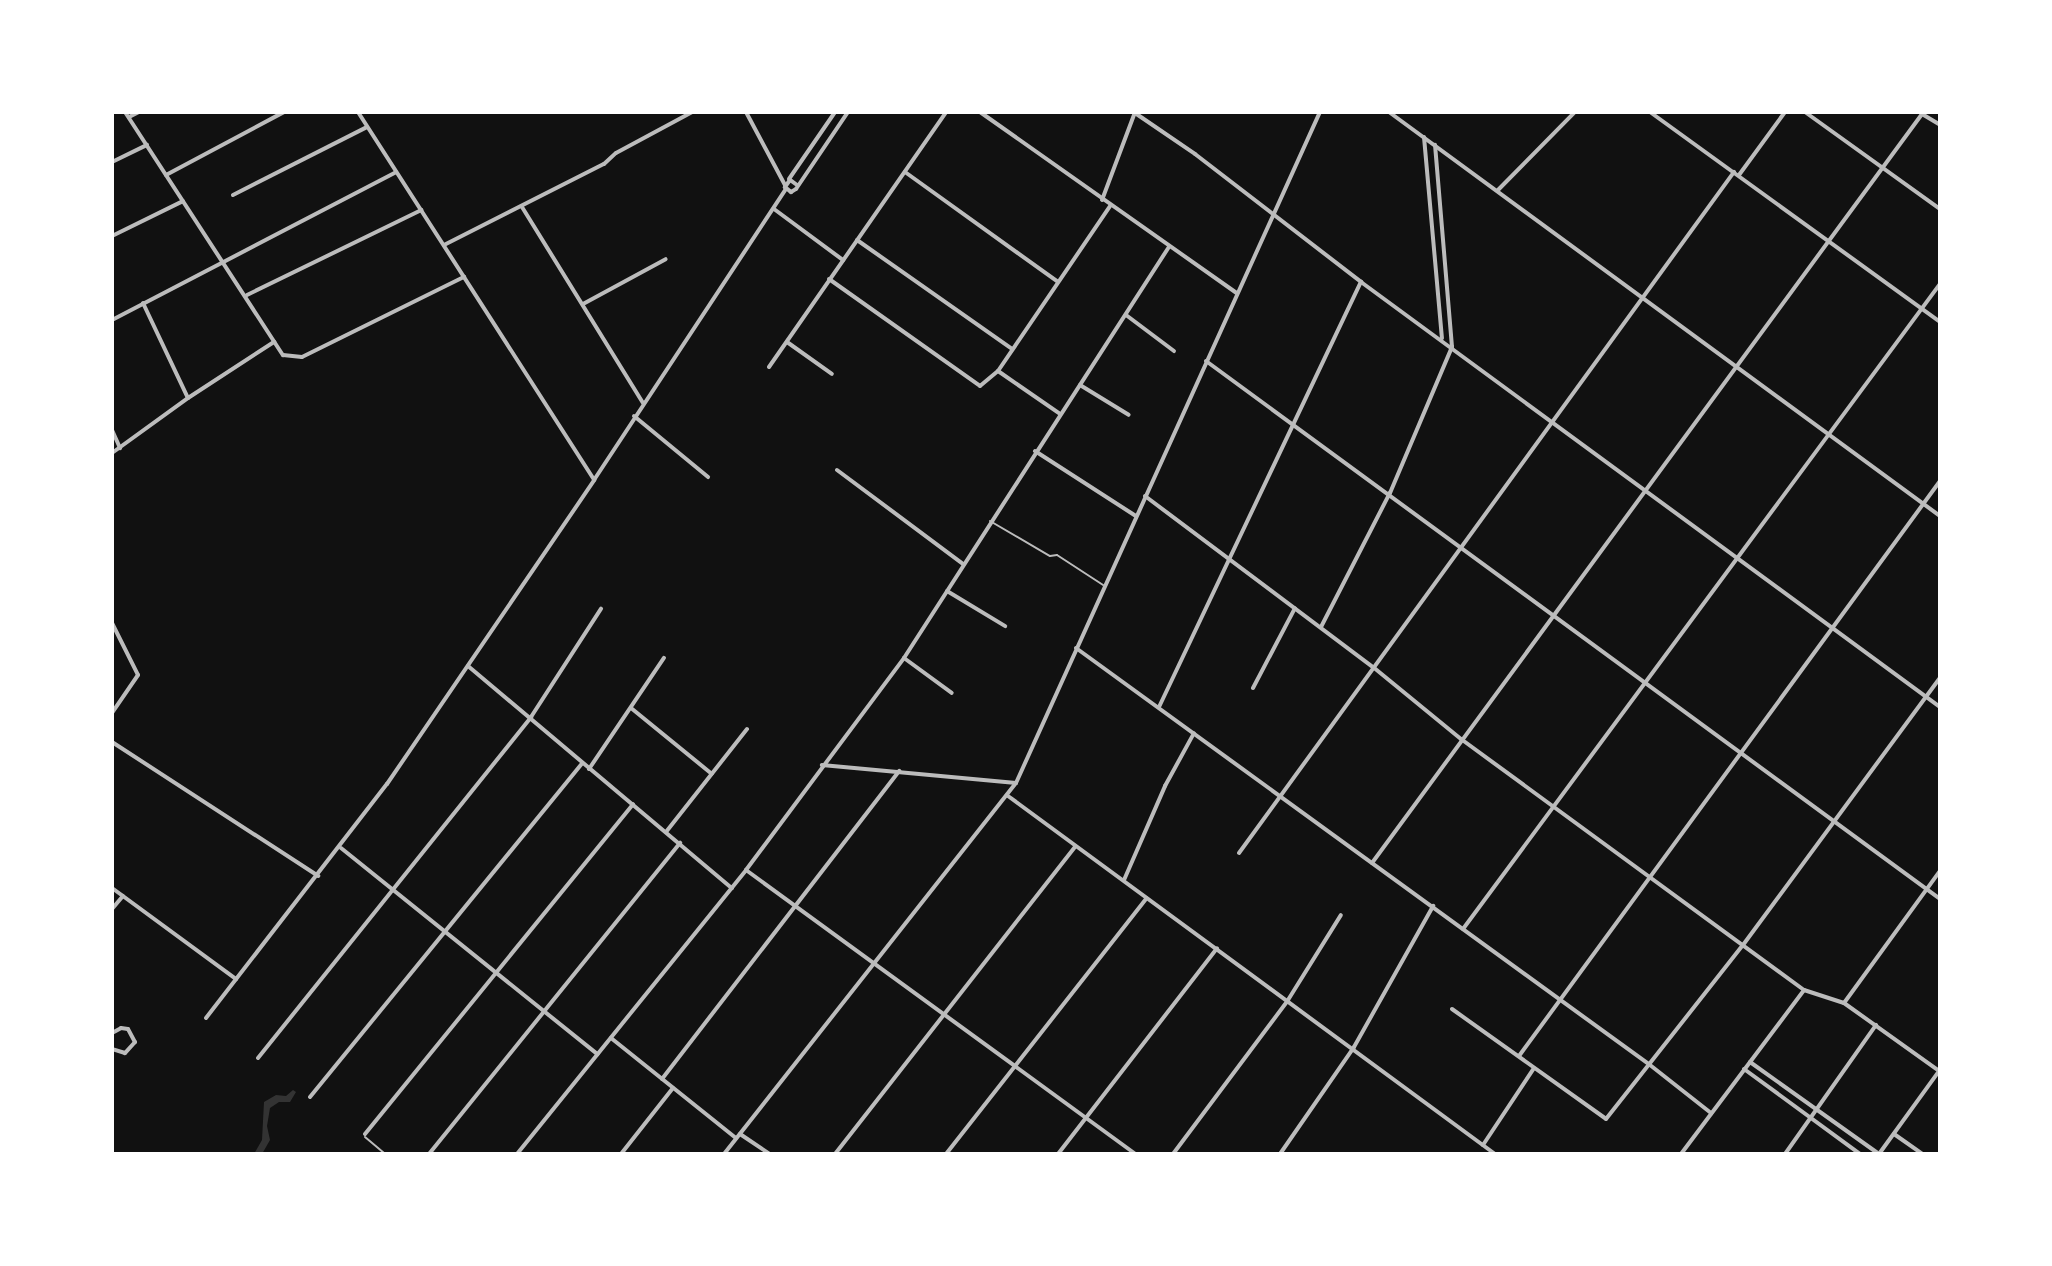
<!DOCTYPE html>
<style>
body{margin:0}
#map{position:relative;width:2052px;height:1266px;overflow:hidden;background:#111;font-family:Signika,sans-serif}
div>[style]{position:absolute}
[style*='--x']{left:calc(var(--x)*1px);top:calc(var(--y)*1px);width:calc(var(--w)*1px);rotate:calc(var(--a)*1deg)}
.water>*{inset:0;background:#333}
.service>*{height:2px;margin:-1px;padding:0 1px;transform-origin:1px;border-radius:1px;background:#bcbcbc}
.minor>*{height:4px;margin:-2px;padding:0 2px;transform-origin:2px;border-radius:2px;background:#bcbcbc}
.tertiary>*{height:4px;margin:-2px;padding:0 2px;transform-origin:2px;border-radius:2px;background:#bcbcbc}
span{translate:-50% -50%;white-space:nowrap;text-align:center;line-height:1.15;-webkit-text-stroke:8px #fff;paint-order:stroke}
.frame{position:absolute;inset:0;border:114px solid #fff;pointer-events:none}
</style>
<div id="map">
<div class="water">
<i style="clip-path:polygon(293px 1090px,296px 1092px,290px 1102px,279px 1102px,270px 1108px,267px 1126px,270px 1140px,262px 1154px,254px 1154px,262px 1140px,264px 1102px,276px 1095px,286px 1096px)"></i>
</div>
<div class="service">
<i style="--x:990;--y:521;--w:69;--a:30.3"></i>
<i style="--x:1050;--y:556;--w:7;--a:-8"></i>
<i style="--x:1057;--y:555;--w:55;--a:33.1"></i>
<i style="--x:365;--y:1137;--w:26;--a:40"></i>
</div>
<div class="minor">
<i style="--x:125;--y:112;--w:290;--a:57"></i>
<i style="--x:283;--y:355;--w:19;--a:6"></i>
<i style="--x:302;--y:357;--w:181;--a:-26.3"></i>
<i style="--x:358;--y:112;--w:437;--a:57.3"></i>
<i style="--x:746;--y:112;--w:83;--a:61.9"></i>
<i style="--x:980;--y:112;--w:314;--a:35.2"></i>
<i style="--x:1650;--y:112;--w:358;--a:35.9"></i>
<i style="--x:1805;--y:112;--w:166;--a:35.7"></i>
<i style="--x:1135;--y:113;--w:73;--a:34.3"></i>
<i style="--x:1195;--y:154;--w:210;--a:37.6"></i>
<i style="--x:1361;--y:282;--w:718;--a:36.28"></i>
<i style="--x:129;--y:117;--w:11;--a:-27"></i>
<i style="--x:1424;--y:137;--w:202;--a:84.9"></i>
<i style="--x:112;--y:162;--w:39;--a:-26"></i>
<i style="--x:905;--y:172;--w:188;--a:35.7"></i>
<i style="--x:166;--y:175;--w:134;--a:-28.1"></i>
<i style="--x:1739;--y:175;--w:78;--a:-53.9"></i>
<i style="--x:789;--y:179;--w:81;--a:-55.5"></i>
<i style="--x:797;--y:185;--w:9;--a:-144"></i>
<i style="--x:790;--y:180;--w:9;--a:126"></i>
<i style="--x:785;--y:187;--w:8;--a:40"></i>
<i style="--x:791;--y:192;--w:6;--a:-31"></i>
<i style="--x:796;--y:189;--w:93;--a:-56"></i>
<i style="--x:1498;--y:190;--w:110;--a:-45.4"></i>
<i style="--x:233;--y:195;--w:150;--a:-26.9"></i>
<i style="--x:1102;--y:200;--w:94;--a:-69.4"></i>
<i style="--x:522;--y:207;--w:230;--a:58.3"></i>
<i style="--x:774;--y:209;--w:86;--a:36.5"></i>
<i style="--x:112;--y:236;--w:79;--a:-26.2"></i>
<i style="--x:857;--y:240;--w:189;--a:35.1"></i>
<i style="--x:444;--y:245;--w:179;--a:-26.9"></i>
<i style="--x:604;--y:164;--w:16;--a:-43"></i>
<i style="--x:616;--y:153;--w:86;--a:-28.3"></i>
<i style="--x:829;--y:279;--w:185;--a:35.3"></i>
<i style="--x:980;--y:386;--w:23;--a:-40"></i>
<i style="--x:998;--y:371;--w:199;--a:-55.8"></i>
<i style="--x:247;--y:295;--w:194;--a:-26"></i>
<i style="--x:143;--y:303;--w:105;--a:64.7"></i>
<i style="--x:583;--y:304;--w:94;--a:-28.5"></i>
<i style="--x:1126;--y:315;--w:60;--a:36.9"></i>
<i style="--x:112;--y:320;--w:320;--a:-27.5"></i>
<i style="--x:787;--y:342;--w:55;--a:35.4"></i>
<i style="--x:1206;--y:361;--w:910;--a:36.24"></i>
<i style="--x:769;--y:367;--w:310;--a:-55.2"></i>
<i style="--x:998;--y:371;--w:75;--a:34.7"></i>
<i style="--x:1080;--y:385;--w:57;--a:31.5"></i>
<i style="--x:634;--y:416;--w:96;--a:39.5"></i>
<i style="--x:112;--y:430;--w:20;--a:66"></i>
<i style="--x:1035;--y:451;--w:120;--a:32.8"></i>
<i style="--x:112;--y:453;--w:94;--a:-35.9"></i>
<i style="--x:188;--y:398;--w:103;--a:-33.1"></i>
<i style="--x:837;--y:470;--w:157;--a:36.7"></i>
<i style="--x:1145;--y:496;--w:285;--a:36.9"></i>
<i style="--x:1373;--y:667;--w:114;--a:39.3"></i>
<i style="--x:1461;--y:739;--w:425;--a:36.2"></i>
<i style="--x:947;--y:591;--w:68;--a:31.1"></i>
<i style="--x:112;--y:623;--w:58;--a:63.4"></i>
<i style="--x:138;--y:675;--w:46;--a:124.4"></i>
<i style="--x:1321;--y:627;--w:151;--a:-62.8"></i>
<i style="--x:1390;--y:493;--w:159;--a:-67"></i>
<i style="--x:1452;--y:347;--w:203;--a:-94.8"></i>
<i style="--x:904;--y:658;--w:59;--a:36.1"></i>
<i style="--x:468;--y:666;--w:345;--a:40.1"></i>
<i style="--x:1253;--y:688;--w:90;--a:-62.3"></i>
<i style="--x:1159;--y:707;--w:471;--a:-64.6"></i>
<i style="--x:631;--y:708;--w:104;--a:39.2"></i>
<i style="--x:112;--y:742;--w:246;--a:33"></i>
<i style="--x:589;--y:769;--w:134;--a:-56"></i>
<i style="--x:1008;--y:796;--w:604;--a:36.32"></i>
<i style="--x:666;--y:832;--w:131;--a:-51.8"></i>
<i style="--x:341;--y:848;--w:329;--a:38.8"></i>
<i style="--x:1239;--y:853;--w:842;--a:-53.99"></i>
<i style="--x:1372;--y:863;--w:929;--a:-53.71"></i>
<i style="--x:1922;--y:114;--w:21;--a:31"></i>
<i style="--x:746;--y:870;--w:482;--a:36.1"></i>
<i style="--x:1124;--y:880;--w:103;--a:-66.4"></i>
<i style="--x:1165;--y:786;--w:60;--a:-61.3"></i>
<i style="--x:112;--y:888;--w:154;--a:36.3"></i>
<i style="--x:112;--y:909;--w:17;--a:-50"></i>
<i style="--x:1463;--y:929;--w:802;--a:-53.52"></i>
<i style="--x:1844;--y:1003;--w:115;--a:35.5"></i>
<i style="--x:1452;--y:1009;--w:189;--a:35.5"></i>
<i style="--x:1606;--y:1119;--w:221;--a:-51.8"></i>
<i style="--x:1743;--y:945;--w:332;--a:-53.6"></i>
<i style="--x:206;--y:1018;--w:296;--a:-52.3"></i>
<i style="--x:387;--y:784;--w:368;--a:-55.7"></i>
<i style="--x:594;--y:480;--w:349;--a:-56.6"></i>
<i style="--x:112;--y:1033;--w:10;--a:-29"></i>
<i style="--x:121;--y:1028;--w:7;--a:8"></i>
<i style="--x:128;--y:1029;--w:15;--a:62"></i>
<i style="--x:135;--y:1042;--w:15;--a:132"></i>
<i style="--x:125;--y:1053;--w:14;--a:-163"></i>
<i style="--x:611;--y:1038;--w:160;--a:38.7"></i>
<i style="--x:1519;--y:1056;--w:713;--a:-53.79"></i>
<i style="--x:258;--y:1058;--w:437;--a:-51.3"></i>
<i style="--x:531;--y:717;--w:129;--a:-57.1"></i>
<i style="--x:1750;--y:1062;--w:158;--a:35.5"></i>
<i style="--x:1879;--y:1154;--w:102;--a:-54.1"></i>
<i style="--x:1744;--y:1069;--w:144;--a:36.2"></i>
<i style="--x:662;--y:1079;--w:389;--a:-52.4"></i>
<i style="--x:310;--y:1097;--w:431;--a:-50.8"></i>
<i style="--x:365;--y:1134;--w:425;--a:-50.9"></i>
<i style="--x:740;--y:1134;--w:36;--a:34"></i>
<i style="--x:1894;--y:1134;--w:35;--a:35"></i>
<i style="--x:1483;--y:1145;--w:92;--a:-56.5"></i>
<i style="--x:429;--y:1154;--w:400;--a:-51.1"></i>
<i style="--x:517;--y:1154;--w:365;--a:-51.1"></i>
<i style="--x:746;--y:870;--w:264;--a:-53.3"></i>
<i style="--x:904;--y:658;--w:489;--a:-57.2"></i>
<i style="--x:621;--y:1154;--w:84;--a:-51.8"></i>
<i style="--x:724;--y:1154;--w:472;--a:-51.8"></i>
<i style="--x:1016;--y:783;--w:195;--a:-174.7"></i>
<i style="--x:835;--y:1154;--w:390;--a:-52"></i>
<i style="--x:946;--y:1154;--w:325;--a:-51.9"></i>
<i style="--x:1058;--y:1154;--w:260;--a:-52.3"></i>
<i style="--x:1173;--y:1154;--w:192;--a:-53.2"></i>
<i style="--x:1288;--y:1000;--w:100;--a:-58.1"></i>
<i style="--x:1280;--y:1154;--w:130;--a:-55.3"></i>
<i style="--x:1354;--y:1047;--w:162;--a:-60.7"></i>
<i style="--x:1785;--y:1154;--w:158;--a:-54.8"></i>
</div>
<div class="tertiary">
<i style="--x:1389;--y:112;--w:683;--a:36.25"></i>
<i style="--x:1076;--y:648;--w:709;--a:36"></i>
<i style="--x:1650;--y:1065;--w:78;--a:38.2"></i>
<i style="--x:1016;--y:783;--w:737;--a:-65.63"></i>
<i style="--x:1681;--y:1154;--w:205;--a:-53.1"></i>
<i style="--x:1804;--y:990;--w:42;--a:18"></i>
<i style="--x:1844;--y:1003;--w:163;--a:-54"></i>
</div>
<div class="frame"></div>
</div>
